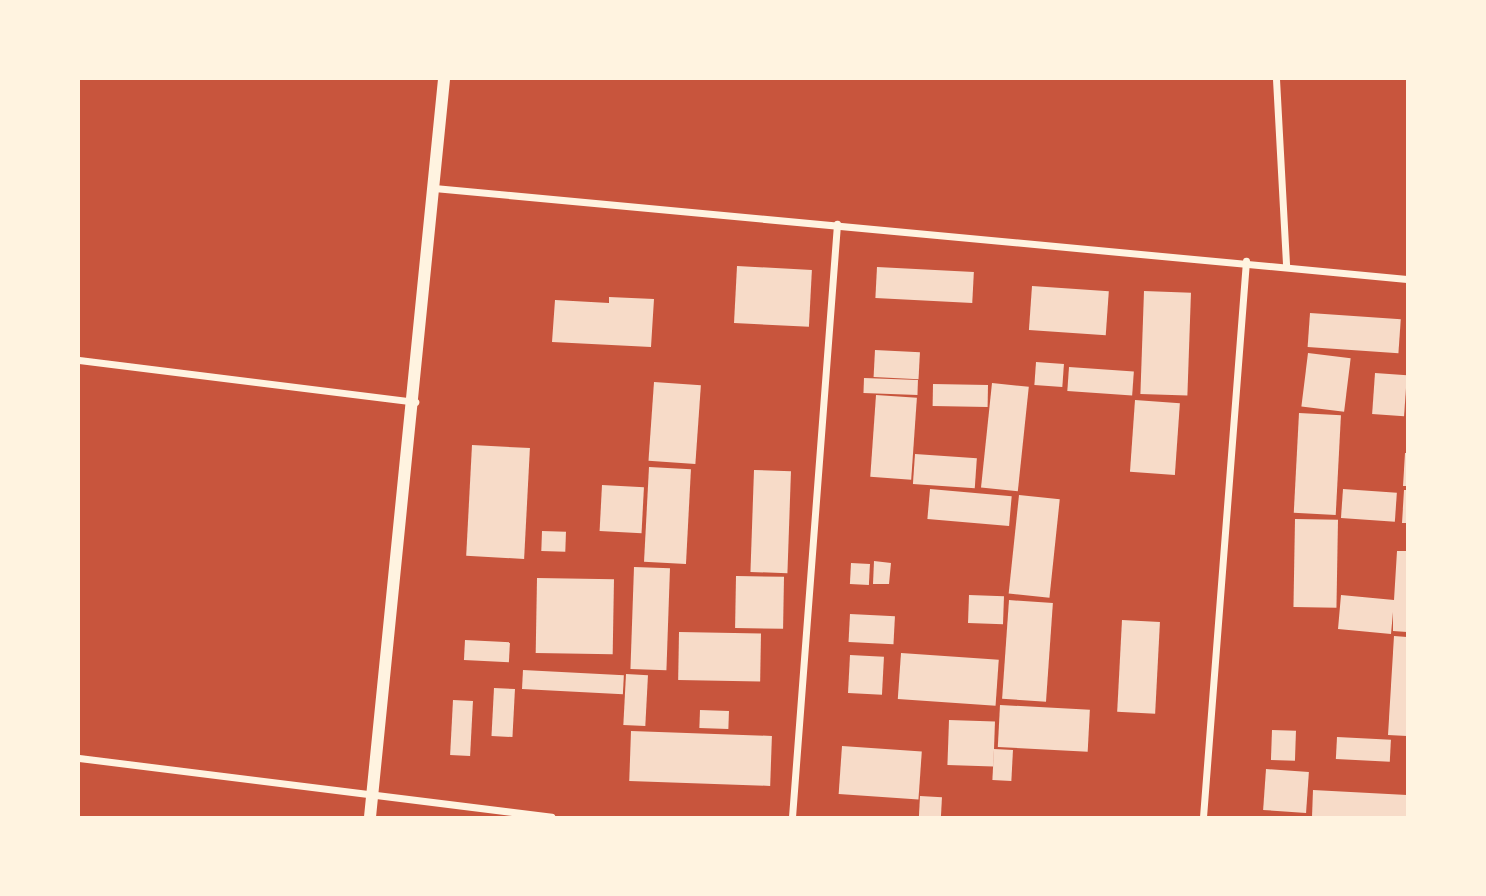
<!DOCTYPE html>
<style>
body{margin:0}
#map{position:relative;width:1486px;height:896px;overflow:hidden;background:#c8553d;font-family:"Alegreya Sans",sans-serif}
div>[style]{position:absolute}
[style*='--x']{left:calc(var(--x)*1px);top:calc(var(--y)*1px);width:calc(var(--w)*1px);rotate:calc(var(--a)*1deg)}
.building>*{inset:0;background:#f7dbc8;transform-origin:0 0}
.minor>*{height:7px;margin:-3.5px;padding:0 3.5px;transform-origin:3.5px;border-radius:3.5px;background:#fff3e0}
.tertiary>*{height:12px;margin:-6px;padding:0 6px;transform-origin:6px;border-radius:6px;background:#fff3e0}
span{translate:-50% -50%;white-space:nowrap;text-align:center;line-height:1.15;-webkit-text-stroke:6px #fff3e0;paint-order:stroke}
.frame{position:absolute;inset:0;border:80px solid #fff3e0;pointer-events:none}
</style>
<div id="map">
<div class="building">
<i style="left:737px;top:266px;width:75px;height:57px;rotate:3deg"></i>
<i style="left:877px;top:267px;width:97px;height:31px;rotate:3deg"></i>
<i style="left:1032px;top:286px;width:77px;height:44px;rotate:4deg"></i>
<i style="left:1144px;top:291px;width:47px;height:103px;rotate:2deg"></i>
<i style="clip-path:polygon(609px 297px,654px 299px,651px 347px,552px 342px,555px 300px,609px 303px)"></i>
<i style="left:1310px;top:313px;width:91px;height:34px;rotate:4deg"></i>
<i style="left:875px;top:350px;width:45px;height:27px;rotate:3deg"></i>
<i style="left:1308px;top:353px;width:43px;height:54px;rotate:7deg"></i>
<i style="left:1036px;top:362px;width:28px;height:23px;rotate:4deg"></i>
<i style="left:1069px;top:367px;width:65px;height:24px;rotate:4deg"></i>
<i style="left:1375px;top:373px;width:32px;height:41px;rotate:4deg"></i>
<i style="left:864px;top:378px;width:54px;height:15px;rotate:2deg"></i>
<i style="left:654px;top:382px;width:47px;height:79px;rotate:4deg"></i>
<i style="left:992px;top:383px;width:37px;height:105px;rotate:6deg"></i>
<i style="left:933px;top:384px;width:55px;height:22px;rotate:1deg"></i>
<i style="left:876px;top:395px;width:41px;height:82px;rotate:4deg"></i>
<i style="left:1135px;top:400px;width:45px;height:72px;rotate:4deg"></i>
<i style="left:1299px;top:413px;width:42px;height:100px;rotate:3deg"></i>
<i style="left:472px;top:445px;width:58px;height:111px;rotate:3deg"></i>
<i style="clip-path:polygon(1405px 453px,1407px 453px,1407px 486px,1403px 486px)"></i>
<i style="left:915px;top:454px;width:62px;height:30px;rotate:4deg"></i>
<i style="left:649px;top:467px;width:42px;height:95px;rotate:3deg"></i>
<i style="left:754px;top:470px;width:37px;height:102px;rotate:2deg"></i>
<i style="left:602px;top:485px;width:42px;height:46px;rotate:3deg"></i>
<i style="left:930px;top:489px;width:82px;height:30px;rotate:5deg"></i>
<i style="left:1343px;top:489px;width:54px;height:29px;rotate:4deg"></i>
<i style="clip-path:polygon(1404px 490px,1407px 490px,1407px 523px,1402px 523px)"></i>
<i style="left:1019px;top:495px;width:41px;height:99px;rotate:6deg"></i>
<i style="left:1295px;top:519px;width:43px;height:88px;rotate:1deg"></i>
<i style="left:542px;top:531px;width:24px;height:20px;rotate:2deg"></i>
<i style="clip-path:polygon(1397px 551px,1407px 551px,1407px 632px,1393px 631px,1393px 612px,1391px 634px,1338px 629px,1341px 595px,1394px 600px)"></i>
<i style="clip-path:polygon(874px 561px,891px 563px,889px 584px,873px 584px)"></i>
<i style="left:851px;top:563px;width:19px;height:21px;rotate:3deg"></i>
<i style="left:634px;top:567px;width:36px;height:102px;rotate:2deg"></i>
<i style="left:736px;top:576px;width:48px;height:52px;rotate:1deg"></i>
<i style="left:537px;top:578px;width:77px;height:75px;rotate:1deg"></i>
<i style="left:969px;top:595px;width:35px;height:28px;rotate:2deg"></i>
<i style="left:1009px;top:600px;width:44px;height:99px;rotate:4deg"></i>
<i style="left:850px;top:614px;width:45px;height:28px;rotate:3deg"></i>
<i style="left:1122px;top:620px;width:38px;height:92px;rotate:3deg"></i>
<i style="left:679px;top:632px;width:82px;height:48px;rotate:1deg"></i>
<i style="clip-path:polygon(1394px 636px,1407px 637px,1407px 736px,1388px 735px)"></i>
<i style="left:465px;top:640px;width:45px;height:20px;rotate:3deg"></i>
<i style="left:901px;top:653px;width:98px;height:46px;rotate:4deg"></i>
<i style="left:850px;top:655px;width:34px;height:38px;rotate:3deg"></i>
<i style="left:523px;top:670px;width:101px;height:19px;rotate:3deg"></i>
<i style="left:626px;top:674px;width:22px;height:51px;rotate:3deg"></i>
<i style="left:494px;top:688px;width:21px;height:48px;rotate:3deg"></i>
<i style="left:453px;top:700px;width:20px;height:55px;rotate:3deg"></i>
<i style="left:1000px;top:705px;width:90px;height:42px;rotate:3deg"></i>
<i style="left:700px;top:710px;width:29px;height:18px;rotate:2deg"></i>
<i style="left:949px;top:720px;width:46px;height:45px;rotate:2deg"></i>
<i style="left:1272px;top:730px;width:24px;height:30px;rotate:2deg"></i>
<i style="left:631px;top:731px;width:141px;height:50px;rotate:2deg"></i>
<i style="left:1337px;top:737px;width:54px;height:22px;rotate:3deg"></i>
<i style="left:842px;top:746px;width:80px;height:48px;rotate:4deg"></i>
<i style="left:994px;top:749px;width:19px;height:31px;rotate:3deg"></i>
<i style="left:1266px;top:769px;width:43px;height:41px;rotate:4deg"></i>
<i style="clip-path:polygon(1313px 790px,1407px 795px,1407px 817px,1312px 817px)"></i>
<i style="left:920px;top:796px;width:22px;height:21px;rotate:3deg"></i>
</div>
<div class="minor">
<i style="--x:1276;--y:79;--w:186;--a:86.9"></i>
<i style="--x:434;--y:188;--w:977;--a:5.34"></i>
<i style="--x:79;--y:360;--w:339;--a:7.1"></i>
<i style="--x:79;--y:758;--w:476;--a:7.1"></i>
<i style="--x:792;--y:817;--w:595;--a:-85.66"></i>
<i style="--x:1203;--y:817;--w:558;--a:-85.58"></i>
</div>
<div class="tertiary">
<i style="--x:370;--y:817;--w:742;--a:-84.27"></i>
</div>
<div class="frame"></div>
</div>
